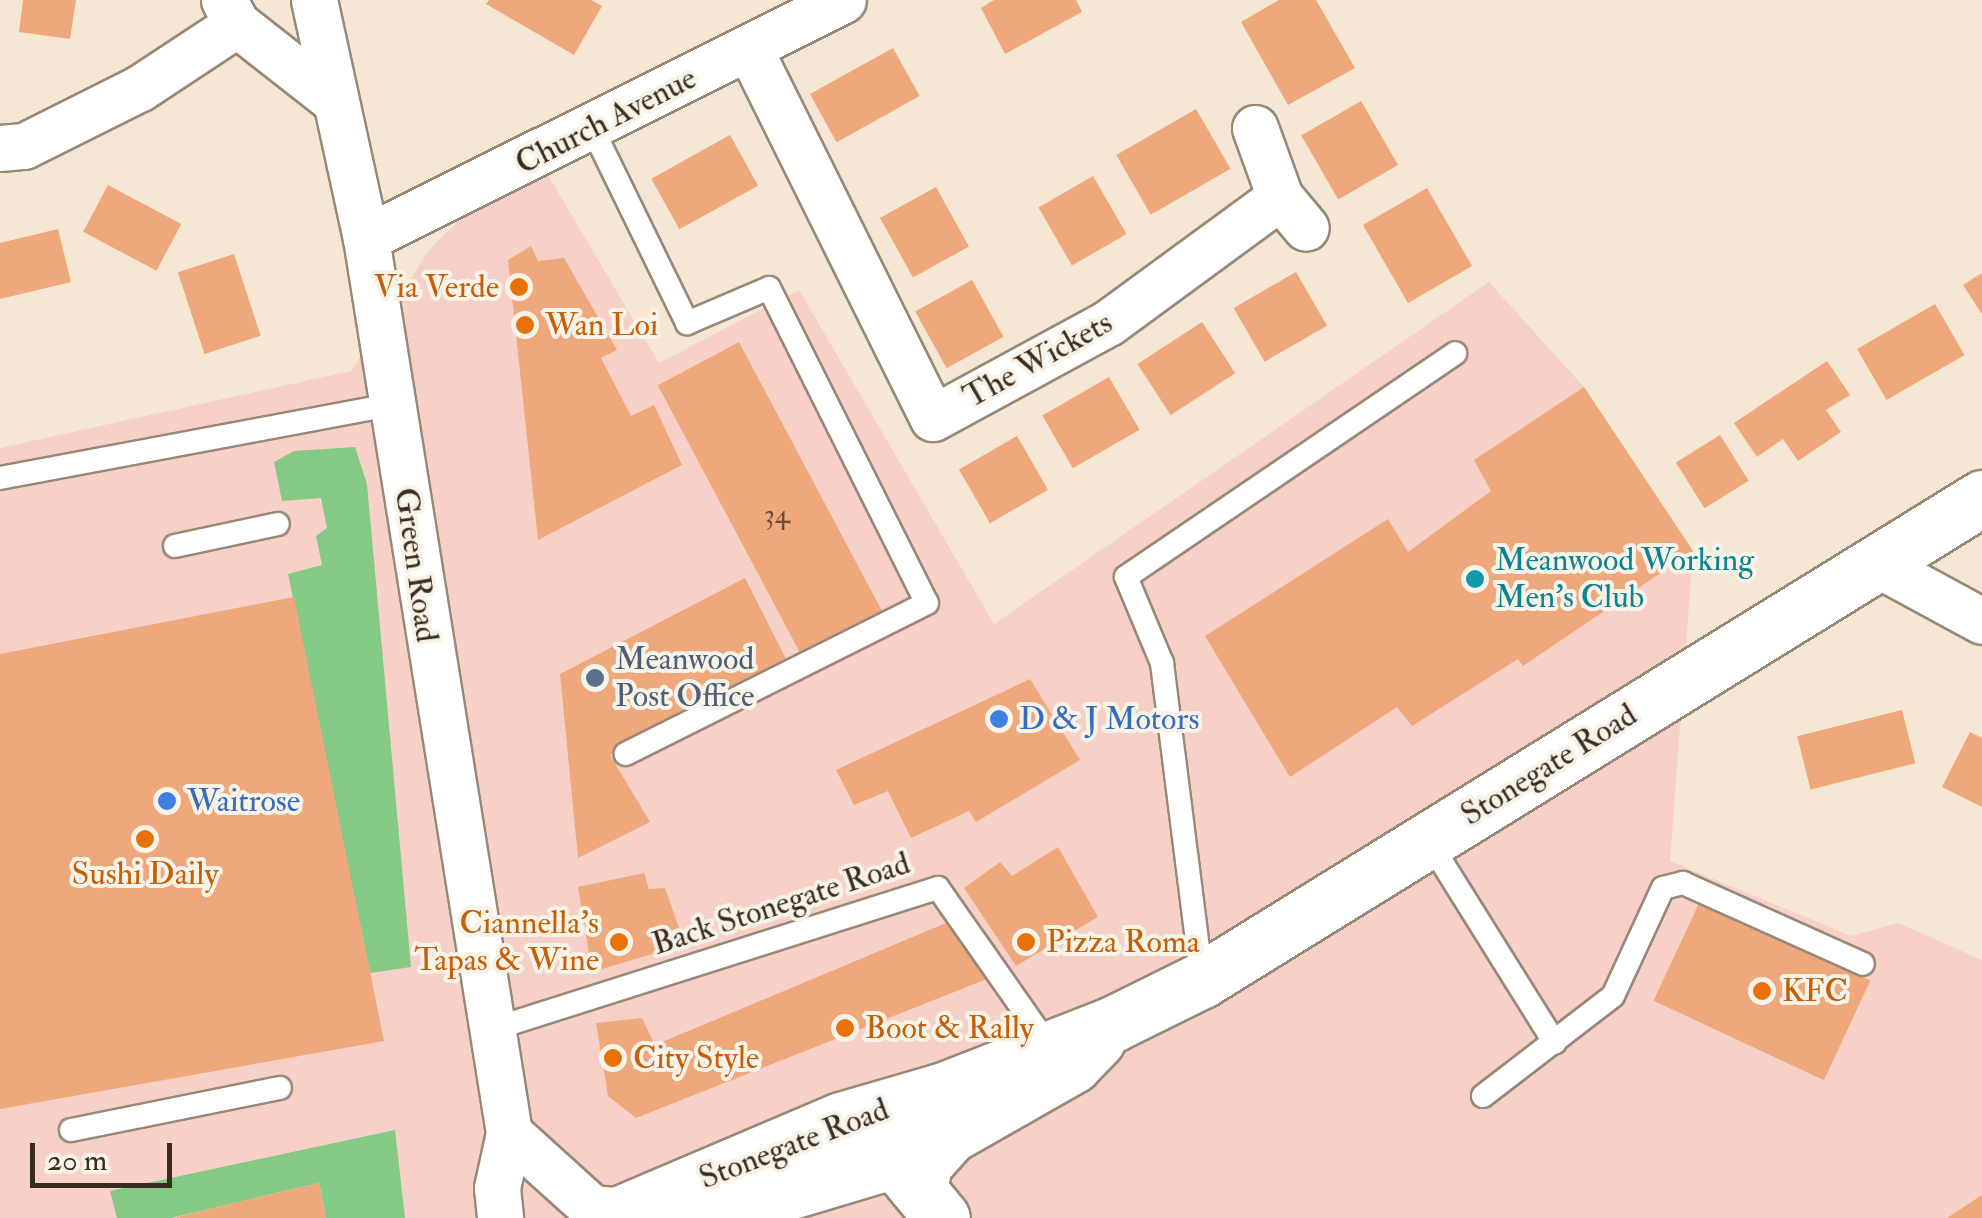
<!DOCTYPE html>
<style>
body{margin:0}
#map{position:relative;width:1982px;height:1218px;overflow:hidden;background:#f5e7d3;font-family:"IM FELL Double Pica",serif}
div>[style]{position:absolute}
[style*='--x']{left:calc(var(--x)*1px);top:calc(var(--y)*1px);width:calc(var(--w)*1px);rotate:calc(var(--a)*1deg)}
.built>*{inset:0;background:#f7d1c7}
.green>*{inset:0;background:#84c984}
.building>*{inset:0;background:#eea87c;transform-origin:0 0}
.roads{filter:drop-shadow(2px 0 #988878) drop-shadow(-2px 0 #988878) drop-shadow(0 2px #988878) drop-shadow(0 -2px #988878)}
.service>*{height:22px;margin:-11px;padding:0 11px;transform-origin:11px;border-radius:11px;background:#fff}
.minor>*{height:45px;margin:-22.5px;padding:0 22.5px;transform-origin:22.5px;border-radius:22.5px;background:#fff}
.tertiary>*{height:55px;margin:-27.5px;padding:0 27.5px;transform-origin:27.5px;border-radius:27.5px;background:#fff}
.secondary>*{height:55px;margin:-27.5px;padding:0 27.5px;transform-origin:27.5px;border-radius:27.5px;background:#fff}
.dots>*{width:28px;height:28px;translate:-50% -50%;box-sizing:border-box;border:5px solid #f7f3e8;border-radius:50%}
span{translate:-50% -50%;white-space:nowrap;text-align:center;line-height:1.15;-webkit-text-stroke:8px #f7f3e8;paint-order:stroke}
.number-label{font-size:28px;color:#684a36}
.number-label span{-webkit-text-stroke-width:0}
.street-label{font-size:32px;color:#3b2a1e}
.food-label{font-size:32px;color:#c56008}
.right{translate:-100% -50%;text-align:right}
.left{translate:0 -50%;text-align:left}
.culture-label{font-size:32px;color:#0d838f}
.service-label{font-size:32px;color:#4e5e75}
.shop-label{font-size:32px;color:#366cbe}
.scale{position:absolute;left:30px;top:1143px;width:142px;height:45px;box-sizing:border-box;border:5px solid #3b2a1e;border-top:0;padding-left:12px;font-size:30px;line-height:35px;white-space:nowrap;color:#3b2a1e;-webkit-text-stroke:8px #f7f3e8;paint-order:stroke}
</style>
<div id="map">
<div class="built">
<i style="clip-path:polygon(548px 175px,659px 363px,799px 290px,994px 624px,1489px 282px,1584px 387px,1693px 551px,1670px 861px,1851px 936px,1898px 923px,1982px 960px,1982px 1218px,0 1218px,0 448px,351px 371px,429px 250px,464px 215px)"></i>
</div>
<div class="green">
<i style="clip-path:polygon(355px 447px,367px 484px,411px 967px,370px 973px,288px 574px,322px 565px,316px 536px,327px 528px,321px 498px,282px 501px,274px 462px,294px 451px)"></i>
<i style="clip-path:polygon(395px 1130px,405px 1218px,326px 1218px,319px 1183px,171px 1218px,117px 1218px,110px 1191px)"></i>
</div>
<div class="building">
<i style="clip-path:polygon(23px 0,76px 0,70px 39px,19px 32px)"></i>
<i style="clip-path:polygon(489px 0,591px 0,602px 6px,574px 55px,486px 4px)"></i>
<i style="clip-path:polygon(994px 0,1076px 0,1082px 12px,1005px 54px,981px 8px)"></i>
<i style="clip-path:polygon(1279px 0,1316px 0,1355px 68px,1288px 105px,1241px 22px)"></i>
<i style="left:893px;top:48px;width:55px;height:95px;rotate:61deg"></i>
<i style="left:1361px;top:101px;width:74px;height:69px;rotate:60deg"></i>
<i style="left:1196px;top:109px;width:69px;height:92px;rotate:60deg"></i>
<i style="left:730px;top:135px;width:58px;height:90px;rotate:61deg"></i>
<i style="left:1093px;top:176px;width:67px;height:63px;rotate:60deg"></i>
<i style="left:108px;top:185px;width:83px;height:53px;rotate:28deg"></i>
<i style="left:936px;top:187px;width:68px;height:64px;rotate:61deg"></i>
<i style="left:1427px;top:188px;width:90px;height:74px;rotate:60deg"></i>
<i style="clip-path:polygon(58px 229px,71px 282px,0 299px,0 243px)"></i>
<i style="clip-path:polygon(531px 246px,538px 261px,564px 258px,617px 350px,601px 358px,631px 416px,654px 405px,682px 465px,538px 540px,508px 260px)"></i>
<i style="left:234px;top:254px;width:86px;height:59px;rotate:72deg"></i>
<i style="left:1296px;top:272px;width:62px;height:72px;rotate:60deg"></i>
<i style="clip-path:polygon(1982px 273px,1982px 314px,1963px 285px)"></i>
<i style="left:972px;top:280px;width:65px;height:65px;rotate:61deg"></i>
<i style="left:1935px;top:304px;width:59px;height:90px;rotate:60deg"></i>
<i style="left:1202px;top:322px;width:61px;height:77px;rotate:57deg"></i>
<i style="left:739px;top:342px;width:305px;height:92px;rotate:62deg"></i>
<i style="clip-path:polygon(1827px 361px,1850px 395px,1826px 410px,1841px 432px,1798px 461px,1783px 439px,1757px 457px,1734px 423px)"></i>
<i style="left:1109px;top:377px;width:61px;height:77px;rotate:60deg"></i>
<i style="clip-path:polygon(1584px 387px,1693px 551px,1523px 666px,1518px 659px,1412px 726px,1397px 707px,1290px 777px,1205px 636px,1388px 519px,1408px 552px,1491px 491px,1474px 460px)"></i>
<i style="left:1720px;top:435px;width:54px;height:52px;rotate:58deg"></i>
<i style="left:1017px;top:436px;width:62px;height:67px;rotate:60deg"></i>
<i style="clip-path:polygon(745px 578px,787px 661px,610px 755px,650px 822px,578px 858px,560px 674px)"></i>
<i style="clip-path:polygon(294px 597px,384px 1041px,0 1109px,0 654px)"></i>
<i style="clip-path:polygon(1030px 679px,1080px 760px,976px 822px,969px 811px,911px 838px,888px 791px,854px 805px,836px 770px)"></i>
<i style="left:1902px;top:710px;width:55px;height:108px;rotate:76deg"></i>
<i style="clip-path:polygon(1970px 732px,1982px 738px,1982px 807px,1942px 787px)"></i>
<i style="clip-path:polygon(1058px 847px,1098px 917px,1016px 966px,964px 888px,1000px 862px,1012px 876px)"></i>
<i style="clip-path:polygon(644px 873px,649px 889px,665px 888px,679px 928px,663px 932px,669px 949px,592px 972px,578px 887px)"></i>
<i style="left:1700px;top:901px;width:188px;height:110px;rotate:25deg"></i>
<i style="clip-path:polygon(946px 923px,987px 979px,636px 1118px,608px 1096px,596px 1023px,642px 1018px,655px 1045px)"></i>
<i style="clip-path:polygon(319px 1183px,326px 1218px,177px 1218px,177px 1217px)"></i>
<i style="clip-path:polygon(1982px 1195px,1982px 1218px,1947px 1218px)"></i>
</div>
<div class="roads">
<div class="service">
<i style="--x:593;--y:130;--w:215;--a:64"></i>
<i style="--x:687;--y:323;--w:89;--a:-23.1"></i>
<i style="--x:769;--y:288;--w:352;--a:63.4"></i>
<i style="--x:927;--y:603;--w:337;--a:153.4"></i>
<i style="--x:0;--y:478;--w:402;--a:-10.6"></i>
<i style="--x:175;--y:546;--w:105;--a:-12.1"></i>
<i style="--x:1428;--y:840;--w:239;--a:58"></i>
<i style="--x:1202;--y:980;--w:320;--a:-97.2"></i>
<i style="--x:1162;--y:663;--w:93;--a:-112.7"></i>
<i style="--x:1126;--y:577;--w:398;--a:-34.2"></i>
<i style="--x:490;--y:1030;--w:470;--a:-17.6"></i>
<i style="--x:938;--y:888;--w:195;--a:55"></i>
<i style="--x:1483;--y:1096;--w:164;--a:-37.6"></i>
<i style="--x:1613;--y:996;--w:119;--a:-65.2"></i>
<i style="--x:1663;--y:888;--w:21;--a:-14"></i>
<i style="--x:1683;--y:883;--w:197;--a:24.2"></i>
<i style="--x:71;--y:1130;--w:213;--a:-11.4"></i>
</div>
<div class="minor">
<i style="--x:224;--y:0;--w:27;--a:62"></i>
<i style="--x:237;--y:24;--w:118;--a:38.1"></i>
<i style="--x:314;--y:0;--w:244;--a:77.7"></i>
<i style="--x:366;--y:238;--w:906;--a:80.92"></i>
<i style="--x:509;--y:1133;--w:56;--a:102.3"></i>
<i style="--x:497;--y:1188;--w:30;--a:84"></i>
<i style="--x:749;--y:48;--w:413;--a:63.6"></i>
<i style="--x:933;--y:418;--w:199;--a:-28.5"></i>
<i style="--x:1108;--y:323;--w:213;--a:-36.2"></i>
<i style="--x:1255;--y:128;--w:73;--a:70.1"></i>
<i style="--x:1280;--y:197;--w:40;--a:50"></i>
<i style="--x:0;--y:148;--w:24;--a:-5"></i>
<i style="--x:24;--y:146;--w:130;--a:-26.6"></i>
<i style="--x:140;--y:88;--w:116;--a:-33.4"></i>
<i style="--x:366;--y:238;--w:533;--a:-26.52"></i>
<i style="--x:1877;--y:564;--w:119;--a:28.5"></i>
<i style="--x:509;--y:1133;--w:112;--a:42.1"></i>
<i style="--x:592;--y:1208;--w:35;--a:5"></i>
</div>
<div class="tertiary">
<i style="--x:849;--y:1149;--w:46;--a:13.7"></i>
<i style="--x:894;--y:1160;--w:75;--a:50.4"></i>
<i style="--x:920;--y:1186;--w:22;--a:-80"></i>
<i style="--x:924;--y:1164;--w:39;--a:-48"></i>
<i style="--x:950;--y:1135;--w:142;--a:-29.6"></i>
<i style="--x:1073;--y:1065;--w:35;--a:-46"></i>
</div>
<div class="secondary">
<i style="--x:610;--y:1218;--w:251;--a:-23"></i>
<i style="--x:841;--y:1120;--w:104;--a:-16.2"></i>
<i style="--x:941;--y:1091;--w:185;--a:-21.3"></i>
<i style="--x:1113;--y:1024;--w:99;--a:-26.3"></i>
<i style="--x:1202;--y:980;--w:917;--a:-31.71"></i>
<i style="--x:701;--y:1218;--w:202;--a:-16.7"></i>
<i style="--x:894;--y:1160;--w:83;--a:-55.7"></i>
</div>
</div>
<div class="dots">
<i style="left:519px;top:287px;background:#e8710a"></i>
<i style="left:525px;top:325px;background:#e8710a"></i>
<i style="left:1475px;top:579px;background:#0f9aa8"></i>
<i style="left:595px;top:678px;background:#5c6f8a"></i>
<i style="left:999px;top:719px;background:#3f7fe0"></i>
<i style="left:167px;top:801px;background:#3f7fe0"></i>
<i style="left:145px;top:839px;background:#e8710a"></i>
<i style="left:619px;top:942px;background:#e8710a"></i>
<i style="left:1026px;top:942px;background:#e8710a"></i>
<i style="left:1762px;top:991px;background:#e8710a"></i>
<i style="left:845px;top:1028px;background:#e8710a"></i>
<i style="left:613px;top:1058px;background:#e8710a"></i>
</div>
<div class="number-label">
<span style="left:777px;top:515px">34</span>
</div>
<div class="street-label">
<span style="left:606px;top:121px;rotate:-27deg">Church Avenue</span>
<span style="left:1038px;top:360px;rotate:-29deg">The Wickets</span>
<span style="left:416px;top:565px;rotate:82deg">Green Road</span>
<span style="left:1549px;top:765px;rotate:-32deg">Stonegate Road</span>
<span style="left:781px;top:904px;rotate:-18deg">Back Stonegate Road</span>
<span style="left:794px;top:1144px;rotate:-21deg">Stonegate Road</span>
</div>
<div class="food-label">
<span class="right" style="left:499px;top:287px">Via Verde</span>
<span class="left" style="left:545px;top:325px">Wan Loi</span>
<span style="left:145px;top:874px">Sushi Daily</span>
<span class="right" style="left:599px;top:942px">Ciannella's<br>Tapas &amp; Wine</span>
<span class="left" style="left:1046px;top:942px">Pizza Roma</span>
<span class="left" style="left:1782px;top:991px">KFC</span>
<span class="left" style="left:865px;top:1028px">Boot &amp; Rally</span>
<span class="left" style="left:633px;top:1058px">City Style</span>
</div>
<div class="culture-label">
<span class="left" style="left:1495px;top:579px">Meanwood Working<br>Men's Club</span>
</div>
<div class="service-label">
<span class="left" style="left:615px;top:678px">Meanwood<br>Post Office</span>
</div>
<div class="shop-label">
<span class="left" style="left:1019px;top:719px">D &amp; J Motors</span>
<span class="left" style="left:187px;top:801px">Waitrose</span>
</div>
<div class="scale">20 m</div>
</div>
